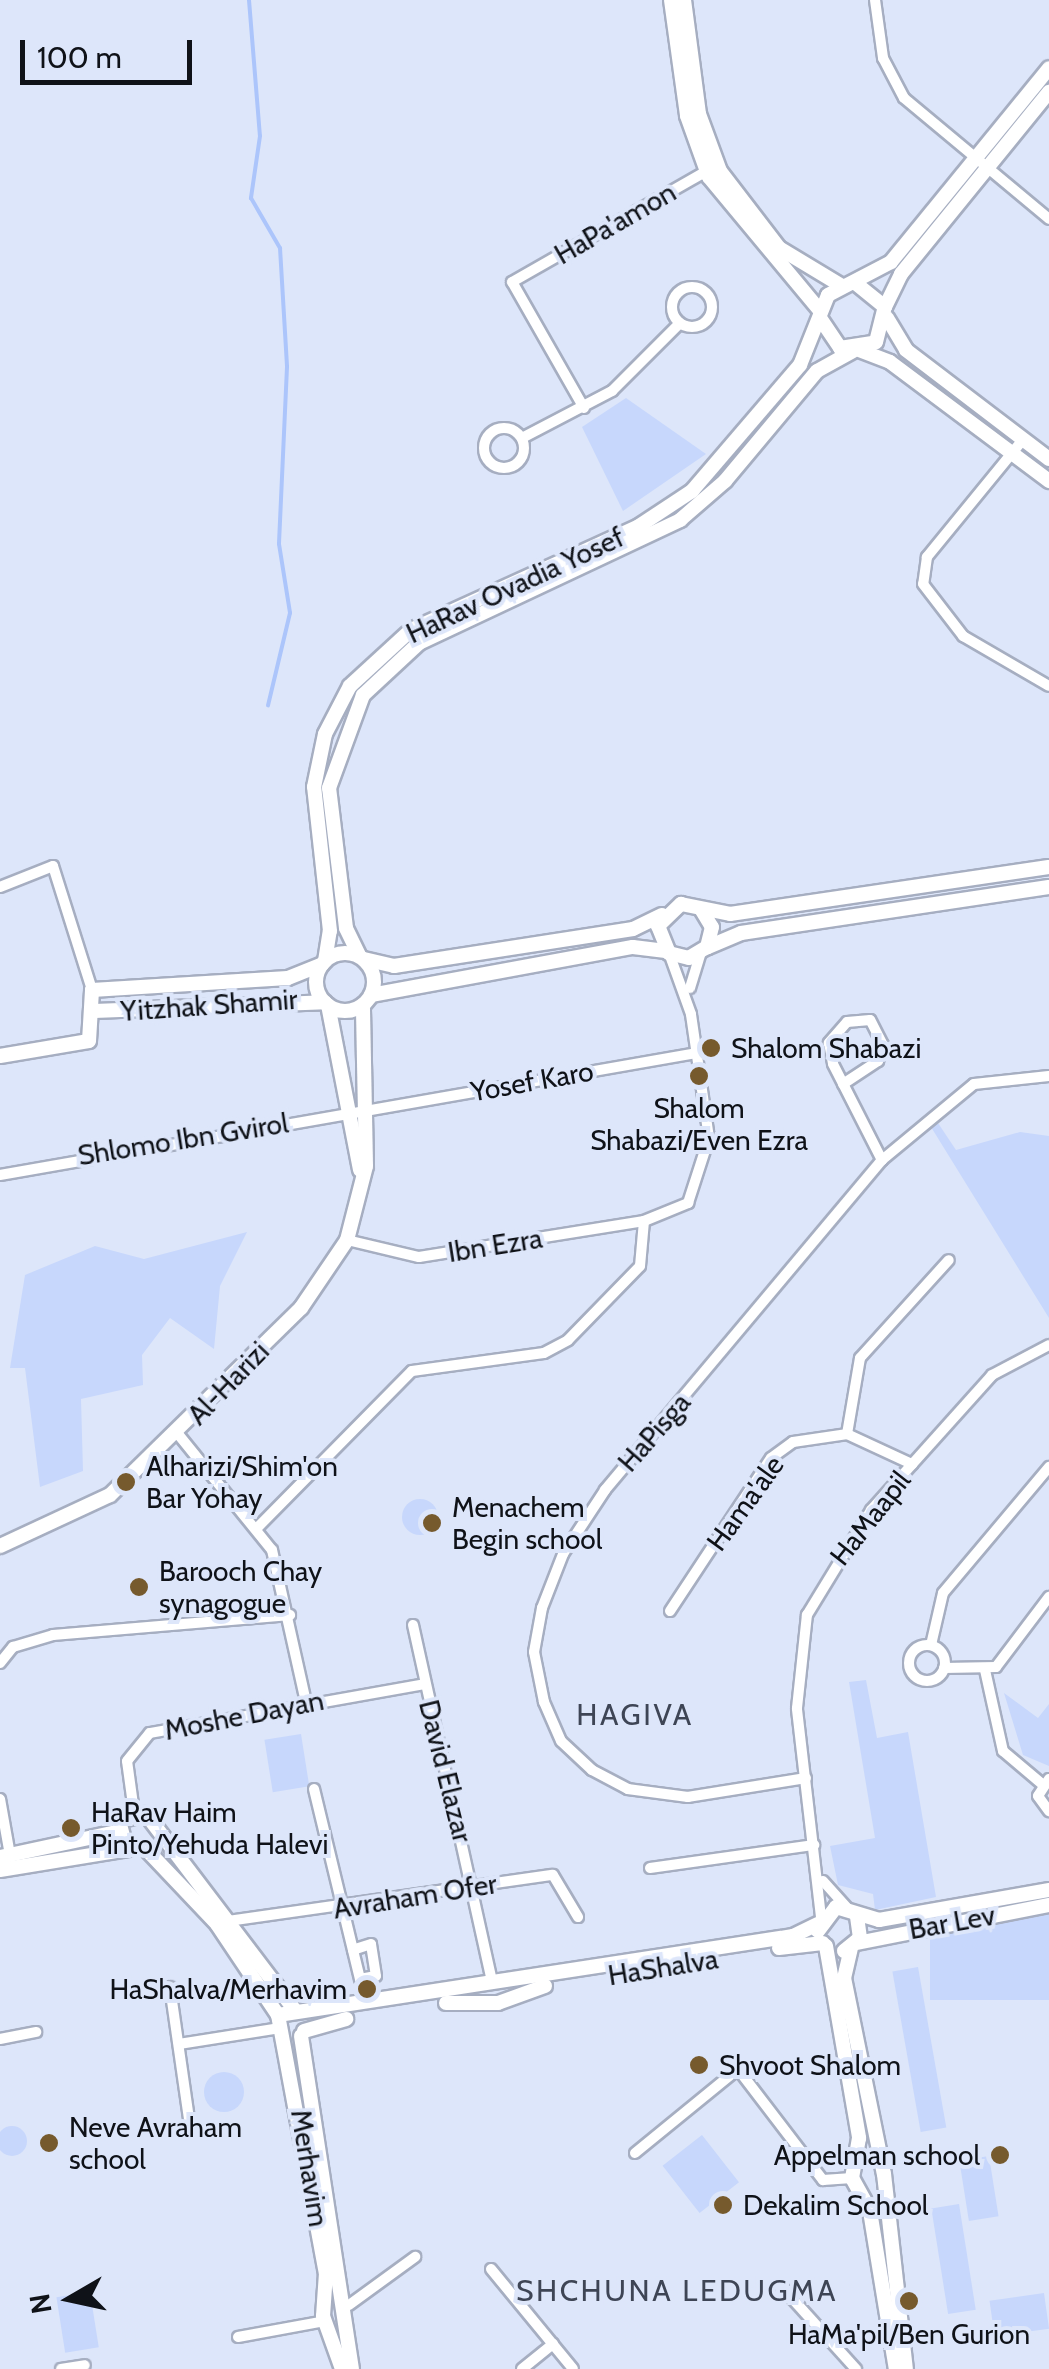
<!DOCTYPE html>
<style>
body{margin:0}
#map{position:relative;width:1049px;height:2369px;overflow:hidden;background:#dde6fa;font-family:Cabin,sans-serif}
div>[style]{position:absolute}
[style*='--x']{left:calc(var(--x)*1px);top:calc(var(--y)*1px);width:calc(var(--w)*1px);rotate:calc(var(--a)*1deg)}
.green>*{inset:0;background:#c7d7fc;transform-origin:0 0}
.round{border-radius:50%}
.stream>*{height:4px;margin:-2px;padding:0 2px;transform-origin:2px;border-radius:2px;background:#acc5fb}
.roads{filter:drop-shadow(2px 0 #a6aec1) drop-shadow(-2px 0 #a6aec1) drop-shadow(0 2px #a6aec1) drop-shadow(0 -2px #a6aec1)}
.street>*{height:10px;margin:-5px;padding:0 5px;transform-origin:5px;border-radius:5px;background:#fff}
.street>.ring{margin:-5px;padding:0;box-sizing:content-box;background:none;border:10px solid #fff;border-radius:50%}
.secondary>*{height:14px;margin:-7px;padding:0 7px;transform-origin:7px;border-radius:7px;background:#fff}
.secondary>.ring{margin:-7px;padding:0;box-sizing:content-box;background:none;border:14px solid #fff;border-radius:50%}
.dots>*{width:28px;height:28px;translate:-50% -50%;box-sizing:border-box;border:5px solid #dde6fa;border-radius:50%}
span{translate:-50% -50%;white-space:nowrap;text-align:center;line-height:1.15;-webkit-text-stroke:8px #dde6fa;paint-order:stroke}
.street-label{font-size:28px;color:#0f1218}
.poi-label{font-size:28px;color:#0f1218}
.left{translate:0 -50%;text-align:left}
.right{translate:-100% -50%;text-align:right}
.neighbourhood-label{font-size:30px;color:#3e4555;letter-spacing:2.5px}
.north{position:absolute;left:20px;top:2249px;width:100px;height:100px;-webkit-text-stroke:8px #dde6fa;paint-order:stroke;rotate:261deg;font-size:28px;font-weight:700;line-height:40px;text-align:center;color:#0f1218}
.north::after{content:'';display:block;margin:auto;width:35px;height:45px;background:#0f1218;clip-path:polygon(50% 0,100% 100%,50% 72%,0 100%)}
.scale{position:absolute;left:20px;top:40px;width:172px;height:45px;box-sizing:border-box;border:5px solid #0f1218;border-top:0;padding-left:12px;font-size:30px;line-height:35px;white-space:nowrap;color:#0f1218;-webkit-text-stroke:8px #dde6fa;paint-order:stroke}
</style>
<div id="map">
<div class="green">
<i style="clip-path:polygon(626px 398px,706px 454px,623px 511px,582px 427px)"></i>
<i style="clip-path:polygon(938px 1123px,956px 1150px,1020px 1132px,1049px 1136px,1049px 1318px,931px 1127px)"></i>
<i style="clip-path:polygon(247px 1232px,220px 1286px,214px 1349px,170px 1318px,142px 1355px,143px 1385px,81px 1399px,83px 1471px,40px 1487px,25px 1368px,10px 1368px,25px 1275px,95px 1246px,144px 1259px)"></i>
<i class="round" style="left:402px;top:1499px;width:36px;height:36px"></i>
<i style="clip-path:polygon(866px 1680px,877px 1738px,908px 1732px,936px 1897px,875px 1910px,873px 1894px,838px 1885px,830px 1846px,875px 1838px,849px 1682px)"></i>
<i style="clip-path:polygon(1004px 1693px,1038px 1718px,1049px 1704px,1049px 1766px,1023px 1755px)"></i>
<i style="left:301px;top:1734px;width:53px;height:37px;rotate:81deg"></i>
<i style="left:1049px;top:1913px;width:87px;height:119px;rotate:90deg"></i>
<i style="left:918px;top:1967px;width:163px;height:26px;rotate:80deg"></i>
<i class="round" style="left:204px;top:2072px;width:40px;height:40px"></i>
<i class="round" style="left:-3px;top:2126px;width:30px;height:30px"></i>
<i style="left:702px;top:2135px;width:60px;height:50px;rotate:52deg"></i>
<i style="left:989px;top:2156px;width:61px;height:30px;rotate:81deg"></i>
<i style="left:959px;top:2204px;width:107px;height:28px;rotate:81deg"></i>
<i style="left:90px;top:2292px;width:56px;height:34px;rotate:81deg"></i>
<i style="left:1044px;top:2293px;width:36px;height:55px;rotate:82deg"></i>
</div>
<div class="stream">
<i style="--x:249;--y:0;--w:136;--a:85.4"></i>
<i style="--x:260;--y:136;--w:63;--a:98.3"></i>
<i style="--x:251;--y:198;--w:58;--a:59.9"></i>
<i style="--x:280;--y:248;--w:119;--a:86.6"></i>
<i style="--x:287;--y:367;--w:177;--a:92.6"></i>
<i style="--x:279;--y:544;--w:70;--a:80.9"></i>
<i style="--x:290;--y:613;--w:95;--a:103.4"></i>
</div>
<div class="roads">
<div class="street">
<i style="--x:875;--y:0;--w:59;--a:82.1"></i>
<i style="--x:883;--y:58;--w:45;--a:62.3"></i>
<i style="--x:904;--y:98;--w:189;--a:39.8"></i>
<i class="ring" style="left:672px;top:287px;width:30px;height:30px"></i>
<i style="--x:584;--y:408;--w:145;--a:-119.7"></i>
<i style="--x:512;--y:282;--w:230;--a:-29.7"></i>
<i class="ring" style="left:484px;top:428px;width:30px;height:30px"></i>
<i style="--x:522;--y:438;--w:102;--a:-27.6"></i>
<i style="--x:612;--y:391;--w:96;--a:-45"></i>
<i style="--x:1021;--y:442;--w:149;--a:129.3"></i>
<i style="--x:927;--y:557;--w:27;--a:98"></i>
<i style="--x:923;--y:584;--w:66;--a:52.4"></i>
<i style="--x:963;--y:636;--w:99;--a:30.2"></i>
<i style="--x:0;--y:887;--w:57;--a:-21.6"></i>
<i style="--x:53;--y:866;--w:130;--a:72.5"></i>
<i style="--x:690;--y:988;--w:37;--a:-73"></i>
<i style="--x:843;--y:1084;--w:42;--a:-33.3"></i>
<i style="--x:878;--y:1061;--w:17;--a:-73"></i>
<i style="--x:883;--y:1045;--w:28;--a:-117"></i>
<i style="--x:870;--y:1020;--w:23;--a:175"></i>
<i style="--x:847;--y:1022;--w:28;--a:131"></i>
<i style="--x:829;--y:1043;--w:21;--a:79"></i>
<i style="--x:833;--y:1064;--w:108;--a:63"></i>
<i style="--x:0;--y:1175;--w:708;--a:-9.93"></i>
<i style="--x:347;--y:1240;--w:74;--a:13.3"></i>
<i style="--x:419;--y:1257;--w:228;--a:-9.1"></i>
<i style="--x:644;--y:1221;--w:48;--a:-22.2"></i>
<i style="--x:688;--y:1203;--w:68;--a:-72.1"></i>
<i style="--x:709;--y:1138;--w:125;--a:-98.3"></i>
<i style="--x:691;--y:1014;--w:65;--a:-109.8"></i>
<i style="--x:178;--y:1434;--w:149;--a:51"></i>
<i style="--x:272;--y:1550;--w:156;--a:77.4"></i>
<i style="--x:847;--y:1434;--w:77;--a:-80.3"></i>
<i style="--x:860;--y:1358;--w:132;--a:-47.8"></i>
<i style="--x:258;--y:1527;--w:219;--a:-45.4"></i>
<i style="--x:412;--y:1371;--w:133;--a:-7.8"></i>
<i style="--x:544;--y:1353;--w:27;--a:-28"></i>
<i style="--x:568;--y:1340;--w:103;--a:-45.8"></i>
<i style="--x:640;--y:1266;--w:45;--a:-84.9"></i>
<i style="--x:670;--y:1611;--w:183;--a:-56.6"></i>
<i style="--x:771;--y:1458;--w:27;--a:-36"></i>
<i style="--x:793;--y:1442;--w:55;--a:-8.4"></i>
<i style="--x:847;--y:1434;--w:72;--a:24.8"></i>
<i style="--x:413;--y:1625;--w:361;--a:77.5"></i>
<i style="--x:931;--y:1645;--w:53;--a:-77"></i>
<i style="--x:943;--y:1593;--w:165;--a:-49.9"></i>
<i class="ring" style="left:909px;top:1645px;width:26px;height:26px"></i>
<i style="--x:0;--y:1663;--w:21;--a:-51"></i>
<i style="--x:13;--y:1647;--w:42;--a:-16.7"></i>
<i style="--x:53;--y:1635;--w:238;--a:-4.8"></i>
<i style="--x:944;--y:1668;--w:52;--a:-1.1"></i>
<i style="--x:996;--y:1667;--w:88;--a:-52.9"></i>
<i style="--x:985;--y:1670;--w:83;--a:77.5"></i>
<i style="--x:1003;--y:1751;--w:51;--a:40.2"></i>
<i style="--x:806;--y:1778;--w:120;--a:170.9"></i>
<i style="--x:688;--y:1797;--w:61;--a:-172.4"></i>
<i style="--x:628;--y:1789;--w:41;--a:-152.2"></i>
<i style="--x:592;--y:1770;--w:42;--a:-136.9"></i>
<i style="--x:561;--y:1741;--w:43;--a:-113.6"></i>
<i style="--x:544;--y:1702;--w:51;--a:-101.3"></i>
<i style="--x:534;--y:1652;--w:45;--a:-79.7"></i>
<i style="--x:542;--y:1608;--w:58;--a:-68.7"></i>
<i style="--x:563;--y:1554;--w:77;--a:-56.7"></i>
<i style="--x:605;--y:1490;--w:431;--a:-50"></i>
<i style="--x:882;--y:1160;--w:119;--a:-39.6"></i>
<i style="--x:974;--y:1084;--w:75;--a:-6.1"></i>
<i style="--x:1049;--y:1779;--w:20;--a:123"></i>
<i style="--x:1038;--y:1796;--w:19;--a:54"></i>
<i style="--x:314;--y:1789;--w:195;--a:76.4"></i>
<i style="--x:360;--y:1979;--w:16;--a:-11"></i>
<i style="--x:376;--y:1976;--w:32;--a:-99"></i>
<i style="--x:371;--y:1944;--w:19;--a:162"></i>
<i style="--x:0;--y:1799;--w:57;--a:79.9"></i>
<i style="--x:134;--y:1812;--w:51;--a:-97.8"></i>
<i style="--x:127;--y:1761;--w:36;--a:-51"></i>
<i style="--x:150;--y:1733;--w:278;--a:-10.1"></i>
<i style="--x:650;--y:1868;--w:166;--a:-8"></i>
<i style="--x:823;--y:1881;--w:38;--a:48"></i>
<i style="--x:821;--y:1917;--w:210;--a:-96.6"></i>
<i style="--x:797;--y:1708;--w:94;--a:-83.9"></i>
<i style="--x:807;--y:1615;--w:123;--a:-58.6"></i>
<i style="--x:871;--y:1510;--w:181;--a:-48.1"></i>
<i style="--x:992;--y:1375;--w:64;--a:-27.8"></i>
<i style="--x:228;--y:1921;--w:328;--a:-8.1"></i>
<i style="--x:553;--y:1875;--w:49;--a:59.2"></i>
<i style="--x:170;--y:1987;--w:147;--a:81.8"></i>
<i style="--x:0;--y:2039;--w:37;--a:-11"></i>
<i style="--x:179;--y:2044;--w:96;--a:-9"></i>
<i style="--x:635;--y:2153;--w:133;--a:-39.2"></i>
<i style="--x:738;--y:2069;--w:140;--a:52.6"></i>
<i style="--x:823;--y:2180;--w:29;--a:-4"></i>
<i style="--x:491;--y:2269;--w:129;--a:50.6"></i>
<i style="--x:781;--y:2286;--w:112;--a:47.9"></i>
<i style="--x:349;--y:2305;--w:82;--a:-36"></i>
<i style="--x:238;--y:2337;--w:88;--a:-10.4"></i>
<i style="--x:61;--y:2369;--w:24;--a:-9"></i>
<i style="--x:522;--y:2369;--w:40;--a:-39"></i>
</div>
<div class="secondary">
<i style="--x:671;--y:0;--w:117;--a:82.1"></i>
<i style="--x:687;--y:116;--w:65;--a:70.2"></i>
<i style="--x:709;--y:177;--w:175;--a:50.3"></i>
<i style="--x:684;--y:0;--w:115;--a:82.5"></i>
<i style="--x:699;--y:114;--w:61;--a:69.8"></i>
<i style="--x:720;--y:171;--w:97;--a:52.5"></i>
<i style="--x:779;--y:248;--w:74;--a:31.1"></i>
<i style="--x:885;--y:307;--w:37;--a:-64"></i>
<i style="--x:901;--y:274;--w:235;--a:-50.9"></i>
<i style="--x:820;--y:318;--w:36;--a:56"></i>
<i style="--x:840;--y:348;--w:36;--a:-9"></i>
<i style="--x:876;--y:342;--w:36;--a:-76"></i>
<i style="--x:885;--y:307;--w:36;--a:-141"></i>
<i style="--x:887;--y:318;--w:37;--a:59"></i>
<i style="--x:906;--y:350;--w:180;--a:37.3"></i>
<i style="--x:859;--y:350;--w:33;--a:21"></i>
<i style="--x:890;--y:362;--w:199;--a:36.8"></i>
<i style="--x:701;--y:909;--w:21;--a:59"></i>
<i style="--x:712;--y:927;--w:21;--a:104"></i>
<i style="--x:707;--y:947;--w:21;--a:149"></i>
<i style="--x:689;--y:958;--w:21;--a:-166"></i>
<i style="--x:669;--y:953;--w:29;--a:-112"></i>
<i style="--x:658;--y:926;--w:32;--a:-44"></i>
<i style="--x:681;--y:904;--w:50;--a:11.5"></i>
<i style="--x:730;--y:914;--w:322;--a:-8.4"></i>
<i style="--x:708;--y:947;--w:36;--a:-23"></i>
<i style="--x:741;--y:933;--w:311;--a:-8.5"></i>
<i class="ring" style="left:316px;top:953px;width:44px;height:44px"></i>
<i style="--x:359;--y:955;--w:30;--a:-116"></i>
<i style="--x:346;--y:928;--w:141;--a:-96.9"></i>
<i style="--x:329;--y:788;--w:99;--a:-69.9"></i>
<i style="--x:363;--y:695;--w:76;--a:-42.9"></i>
<i style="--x:419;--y:643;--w:289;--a:-25.2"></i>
<i style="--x:680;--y:520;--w:60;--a:-40.9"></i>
<i style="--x:725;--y:481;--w:143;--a:-50.1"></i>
<i style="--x:817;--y:371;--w:41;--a:-29.1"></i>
<i style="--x:364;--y:959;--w:31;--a:13"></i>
<i style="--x:394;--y:966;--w:242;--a:-8.8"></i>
<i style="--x:633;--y:929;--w:32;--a:-26"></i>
<i style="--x:325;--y:961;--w:30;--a:-81"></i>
<i style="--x:330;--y:931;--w:145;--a:-96.3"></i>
<i style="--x:314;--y:787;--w:54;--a:-78.3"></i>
<i style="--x:325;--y:734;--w:54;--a:-62.5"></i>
<i style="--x:350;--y:686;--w:83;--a:-42.6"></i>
<i style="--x:411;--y:630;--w:251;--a:-24.5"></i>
<i style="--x:639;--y:526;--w:64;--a:-33.4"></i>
<i style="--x:692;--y:491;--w:166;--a:-49.4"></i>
<i style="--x:800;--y:365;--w:75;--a:-68.2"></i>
<i style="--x:828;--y:295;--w:71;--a:-27.6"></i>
<i style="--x:891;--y:262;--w:250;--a:-50.8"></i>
<i style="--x:371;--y:995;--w:266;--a:-10.4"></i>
<i style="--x:633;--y:947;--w:33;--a:7"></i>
<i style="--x:328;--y:1005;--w:168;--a:79"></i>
<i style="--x:94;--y:1011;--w:231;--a:-2.2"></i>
<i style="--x:0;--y:1056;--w:90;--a:-9.6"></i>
<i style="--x:89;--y:1041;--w:51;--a:-86.6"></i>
<i style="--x:92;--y:990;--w:196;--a:-3.5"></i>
<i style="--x:288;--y:978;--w:37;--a:-22"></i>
<i style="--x:0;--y:1546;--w:121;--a:-24.9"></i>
<i style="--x:110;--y:1495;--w:267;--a:-44.4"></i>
<i style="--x:301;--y:1308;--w:82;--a:-55.9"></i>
<i style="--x:347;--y:1240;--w:76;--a:-75.6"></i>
<i style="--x:366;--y:1166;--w:161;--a:-91.1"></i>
<i style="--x:126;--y:1847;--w:27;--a:-105"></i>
<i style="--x:119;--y:1821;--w:28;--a:-15"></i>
<i style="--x:146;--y:1814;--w:246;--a:52.8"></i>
<i style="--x:145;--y:1848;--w:105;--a:46.5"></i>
<i style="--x:217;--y:1924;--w:110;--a:56.2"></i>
<i style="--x:0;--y:1857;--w:120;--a:-12.1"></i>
<i style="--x:0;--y:1870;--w:130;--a:-9.3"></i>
<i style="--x:818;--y:1931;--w:30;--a:-53"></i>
<i style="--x:836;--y:1907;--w:45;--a:16.8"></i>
<i style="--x:879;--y:1920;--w:173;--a:-10"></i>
<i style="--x:857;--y:1943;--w:196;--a:-11.2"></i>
<i style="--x:826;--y:1946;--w:195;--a:80.2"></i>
<i style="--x:859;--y:2138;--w:41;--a:99.9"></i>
<i style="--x:852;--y:2178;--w:38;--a:61"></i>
<i style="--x:870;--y:2211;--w:160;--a:80.7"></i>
<i style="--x:779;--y:1948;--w:44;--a:-6.5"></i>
<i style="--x:851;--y:1948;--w:31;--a:103"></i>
<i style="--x:844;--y:1978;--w:200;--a:78.5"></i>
<i style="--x:884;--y:2174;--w:196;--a:83.6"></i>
<i style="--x:844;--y:1951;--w:21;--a:-39"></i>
<i style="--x:860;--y:1938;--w:22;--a:-98"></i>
<i style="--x:446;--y:2003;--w:52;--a:0"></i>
<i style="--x:498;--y:2003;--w:50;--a:-19.9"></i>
<i style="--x:278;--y:2015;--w:521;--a:-8.72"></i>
<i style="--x:793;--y:1936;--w:28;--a:-26"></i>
<i style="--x:278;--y:2015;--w:262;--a:79.5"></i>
<i style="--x:326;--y:2273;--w:43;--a:94"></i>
<i style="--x:323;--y:2316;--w:56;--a:70.3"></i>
<i style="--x:304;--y:2031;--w:44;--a:-15.9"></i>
<i style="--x:301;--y:2036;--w:337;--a:81.3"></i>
</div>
</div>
<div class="dots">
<i style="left:711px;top:1048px;background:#765a2d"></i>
<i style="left:699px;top:1076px;background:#765a2d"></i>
<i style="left:126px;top:1482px;background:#765a2d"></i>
<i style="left:432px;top:1523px;background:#765a2d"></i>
<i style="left:139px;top:1587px;background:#765a2d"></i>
<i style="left:71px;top:1828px;background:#765a2d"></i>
<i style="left:367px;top:1989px;background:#765a2d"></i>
<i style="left:699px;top:2065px;background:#765a2d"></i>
<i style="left:49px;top:2143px;background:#765a2d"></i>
<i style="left:1000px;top:2155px;background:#765a2d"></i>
<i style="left:723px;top:2205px;background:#765a2d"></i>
<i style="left:909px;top:2301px;background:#765a2d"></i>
</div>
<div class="street-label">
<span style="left:615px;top:223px;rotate:-30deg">HaPa'amon</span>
<span style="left:515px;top:585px;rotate:-25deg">HaRav Ovadia Yosef</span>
<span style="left:209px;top:1005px;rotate:-4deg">Yitzhak Shamir</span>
<span style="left:532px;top:1081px;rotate:-10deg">Yosef Karo</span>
<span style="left:183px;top:1139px;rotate:-9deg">Shlomo Ibn Gvirol</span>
<span style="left:495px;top:1245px;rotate:-9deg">Ibn Ezra</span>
<span style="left:228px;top:1383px;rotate:-46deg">Al-Harizi</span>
<span style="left:654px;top:1432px;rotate:-49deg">HaPisga</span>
<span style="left:745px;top:1503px;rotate:-54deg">Hama'ale</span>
<span style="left:870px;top:1518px;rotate:-52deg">HaMaapil</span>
<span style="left:244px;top:1715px;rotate:-11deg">Moshe Dayan</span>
<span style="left:446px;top:1771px;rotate:76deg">David Elazar</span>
<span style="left:415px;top:1896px;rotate:-9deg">Avraham Ofer</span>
<span style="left:952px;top:1922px;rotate:-10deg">Bar Lev</span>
<span style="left:663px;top:1967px;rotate:-9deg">HaShalva</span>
<span style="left:310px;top:2168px;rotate:81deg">Merhavim</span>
</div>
<div class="poi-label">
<span class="left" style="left:731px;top:1048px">Shalom Shabazi</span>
<span style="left:699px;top:1124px">Shalom<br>Shabazi/Even Ezra</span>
<span class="left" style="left:146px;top:1482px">Alharizi/Shim'on<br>Bar Yohay</span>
<span class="left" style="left:452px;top:1523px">Menachem<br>Begin school</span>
<span class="left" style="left:159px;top:1587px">Barooch Chay<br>synagogue</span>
<span class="left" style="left:91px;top:1828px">HaRav Haim<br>Pinto/Yehuda Halevi</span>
<span class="right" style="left:347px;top:1989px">HaShalva/Merhavim</span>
<span class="left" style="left:719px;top:2065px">Shvoot Shalom</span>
<span class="left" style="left:69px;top:2143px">Neve Avraham<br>school</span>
<span class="right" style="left:980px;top:2155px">Appelman school</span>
<span class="left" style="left:743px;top:2205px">Dekalim School</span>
<span style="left:909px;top:2334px">HaMa'pil/Ben Gurion</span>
</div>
<div class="neighbourhood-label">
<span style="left:635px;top:1715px">HAGIVA</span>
<span style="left:677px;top:2291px">SHCHUNA LEDUGMA</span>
</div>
<div class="north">N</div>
<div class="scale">100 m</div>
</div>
